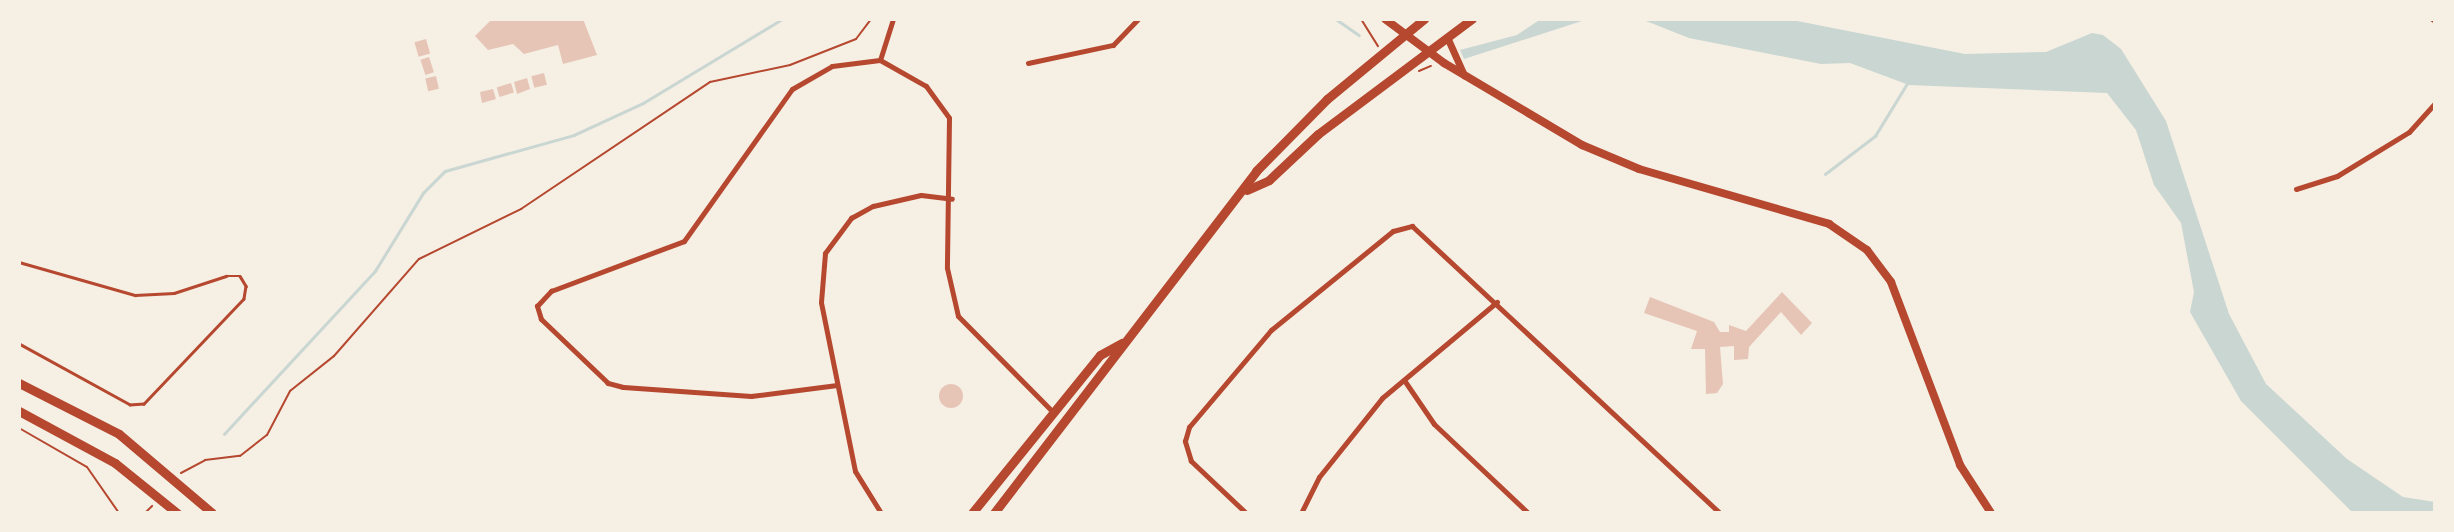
<!DOCTYPE html>
<style>
body{margin:0}
#map{position:relative;width:2454px;height:532px;overflow:hidden;background:#f6efe4;font-family:Georgia,serif}
div>[style]{position:absolute}
[style*='--x']{left:calc(var(--x)*1px);top:calc(var(--y)*1px);width:calc(var(--w)*1px);rotate:calc(var(--a)*1deg)}
.water>*{inset:0;background:#c9d6d2}
.stream>*{height:2.5px;margin:-1.25px;padding:0 1.25px;transform-origin:1.25px;border-radius:1.25px;background:#c9d6d2}
.building>*{inset:0;background:#e6c5b7;transform-origin:0 0}
.round{border-radius:50%}
.path>*{height:2px;margin:-1px;padding:0 1px;transform-origin:1px;border-radius:1px;background:#b5482f}
.service>*{height:2.5px;margin:-1.25px;padding:0 1.25px;transform-origin:1.25px;border-radius:1.25px;background:#b5482f}
.minor>*{height:5px;margin:-2.5px;padding:0 2.5px;transform-origin:2.5px;border-radius:2.5px;background:#b5482f}
.tertiary>*{height:7px;margin:-3.5px;padding:0 3.5px;transform-origin:3.5px;border-radius:3.5px;background:#b5482f}
.secondary>*{height:8px;margin:-4px;padding:0 4px;transform-origin:4px;border-radius:4px;background:#b5482f}
.primary>*{height:9px;margin:-4.5px;padding:0 4.5px;transform-origin:4.5px;border-radius:4.5px;background:#b5482f}
span{translate:-50% -50%;white-space:nowrap;text-align:center;line-height:1.15;-webkit-text-stroke:7px #f6efe4;paint-order:stroke}
.frame{position:absolute;inset:0;border:21px solid #f6efe4;pointer-events:none}
</style>
<div id="map">
<div class="water">
<i style="clip-path:polygon(1541px 19px,1588px 19px,1464px 59px,1460px 50px,1517px 35px)"></i>
<i style="clip-path:polygon(1641px 19px,1787px 19px,1965px 54px,2046px 52px,2092px 33px,2103px 35px,2121px 49px,2166px 121px,2229px 314px,2266px 384px,2347px 459px,2403px 497px,2435px 502px,2435px 513px,2353px 513px,2241px 401px,2190px 312px,2194px 292px,2181px 223px,2154px 185px,2136px 130px,2107px 93px,1909px 85px,1850px 63px,1821px 64px,1689px 38px)"></i>
</div>
<div class="stream">
<i style="--x:1336;--y:19;--w:28;--a:35"></i>
<i style="--x:1825;--y:174;--w:63;--a:-37.2"></i>
<i style="--x:1875;--y:136;--w:63;--a:-58.6"></i>
<i style="--x:224;--y:434;--w:222;--a:-47.2"></i>
<i style="--x:375;--y:271;--w:92;--a:-58.4"></i>
<i style="--x:423;--y:193;--w:31;--a:-45"></i>
<i style="--x:445;--y:171;--w:134;--a:-15.6"></i>
<i style="--x:574;--y:135;--w:76;--a:-24.9"></i>
<i style="--x:643;--y:103;--w:162;--a:-31.1"></i>
</div>
<div class="building">
<i style="clip-path:polygon(492px 19px,583px 19px,597px 55px,563px 64px,558px 45px,524px 54px,513px 44px,488px 50px,475px 36px)"></i>
<i style="left:426px;top:39px;width:15px;height:12px;rotate:74deg"></i>
<i style="left:429px;top:57px;width:16px;height:9px;rotate:72deg"></i>
<i style="left:544px;top:73px;width:12px;height:13px;rotate:76deg"></i>
<i style="left:436px;top:76px;width:13px;height:11px;rotate:77deg"></i>
<i style="clip-path:polygon(527px 78px,530px 89px,517px 94px,514px 82px)"></i>
<i style="left:511px;top:83px;width:10px;height:15px;rotate:73deg"></i>
<i style="clip-path:polygon(493px 89px,496px 99px,482px 103px,480px 92px)"></i>
<i style="clip-path:polygon(1782px 292px,1812px 323px,1801px 335px,1781px 312px,1749px 347px,1748px 359px,1734px 360px,1734px 346px,1720px 347px,1723px 384px,1717px 393px,1706px 394px,1705px 349px,1691px 349px,1697px 331px,1644px 313px,1650px 297px,1714px 322px,1720px 332px,1729px 332px,1729px 325px,1746px 331px)"></i>
<i class="round" style="left:939px;top:384px;width:24px;height:24px"></i>
</div>
<div class="path">
<i style="--x:1361;--y:19;--w:32;--a:58"></i>
<i style="--x:1419;--y:71;--w:13;--a:-23"></i>
<i style="--x:19;--y:428;--w:78;--a:29.8"></i>
<i style="--x:87;--y:467;--w:56;--a:55.2"></i>
<i style="--x:181;--y:473;--w:27;--a:-28"></i>
<i style="--x:205;--y:460;--w:35;--a:-7"></i>
<i style="--x:240;--y:456;--w:34;--a:-38"></i>
<i style="--x:267;--y:435;--w:50;--a:-62.4"></i>
<i style="--x:290;--y:391;--w:56;--a:-38.5"></i>
<i style="--x:334;--y:356;--w:129;--a:-48.8"></i>
<i style="--x:419;--y:259;--w:114;--a:-26.1"></i>
<i style="--x:521;--y:209;--w:228;--a:-33.9"></i>
<i style="--x:710;--y:82;--w:82;--a:-12"></i>
<i style="--x:790;--y:65;--w:71;--a:-21.5"></i>
<i style="--x:856;--y:39;--w:25;--a:-53"></i>
<i style="--x:145;--y:513;--w:10;--a:-45"></i>
</div>
<div class="service">
<i style="--x:19;--y:262;--w:121;--a:15.9"></i>
<i style="--x:135;--y:295;--w:39;--a:-3"></i>
<i style="--x:174;--y:293;--w:55;--a:-18.1"></i>
<i style="--x:226;--y:276;--w:14;--a:0"></i>
<i style="--x:240;--y:276;--w:12;--a:59"></i>
<i style="--x:246;--y:286;--w:13;--a:99"></i>
<i style="--x:244;--y:299;--w:145;--a:133.6"></i>
<i style="--x:144;--y:404;--w:14;--a:176"></i>
<i style="--x:130;--y:405;--w:127;--a:-151.2"></i>
</div>
<div class="minor">
<i style="--x:2432;--y:19;--w:4;--a:34"></i>
<i style="--x:880;--y:60;--w:43;--a:-72.4"></i>
<i style="--x:1028;--y:63;--w:87;--a:-12"></i>
<i style="--x:1113;--y:45;--w:36;--a:-46"></i>
<i style="--x:2296;--y:189;--w:43;--a:-17.6"></i>
<i style="--x:2337;--y:176;--w:84;--a:-31.4"></i>
<i style="--x:2409;--y:132;--w:39;--a:-48"></i>
<i style="--x:1404;--y:380;--w:53;--a:55.7"></i>
<i style="--x:1434;--y:424;--w:129;--a:43.4"></i>
<i style="--x:837;--y:385;--w:87;--a:172.7"></i>
<i style="--x:751;--y:396;--w:128;--a:-176"></i>
<i style="--x:623;--y:387;--w:16;--a:-165"></i>
<i style="--x:608;--y:383;--w:93;--a:-136.3"></i>
<i style="--x:541;--y:319;--w:14;--a:-107"></i>
<i style="--x:537;--y:306;--w:21;--a:-47"></i>
<i style="--x:551;--y:291;--w:142;--a:-20.6"></i>
<i style="--x:684;--y:241;--w:186;--a:-54.6"></i>
<i style="--x:792;--y:89;--w:46;--a:-29.9"></i>
<i style="--x:832;--y:66;--w:48;--a:-7.1"></i>
<i style="--x:880;--y:60;--w:53;--a:29.5"></i>
<i style="--x:926;--y:86;--w:39;--a:54"></i>
<i style="--x:949;--y:118;--w:150;--a:90.8"></i>
<i style="--x:947;--y:268;--w:49;--a:77.1"></i>
<i style="--x:958;--y:316;--w:136;--a:45.3"></i>
<i style="--x:881;--y:513;--w:49;--a:-121.8"></i>
<i style="--x:855;--y:471;--w:172;--a:-101.4"></i>
<i style="--x:821;--y:302;--w:49;--a:-85.3"></i>
<i style="--x:825;--y:253;--w:44;--a:-53.4"></i>
<i style="--x:851;--y:218;--w:25;--a:-29"></i>
<i style="--x:873;--y:206;--w:49;--a:-12.9"></i>
<i style="--x:921;--y:195;--w:31;--a:7"></i>
<i style="--x:1246;--y:513;--w:76;--a:-136.6"></i>
<i style="--x:1191;--y:461;--w:21;--a:-107"></i>
<i style="--x:1185;--y:441;--w:15;--a:-74"></i>
<i style="--x:1189;--y:427;--w:127;--a:-49.8"></i>
<i style="--x:1271;--y:330;--w:157;--a:-39.1"></i>
<i style="--x:1393;--y:231;--w:20;--a:-15"></i>
<i style="--x:1412;--y:226;--w:421;--a:43"></i>
<i style="--x:1301;--y:513;--w:40;--a:-63.4"></i>
<i style="--x:1319;--y:477;--w:101;--a:-51.4"></i>
<i style="--x:1382;--y:398;--w:150;--a:-39.9"></i>
</div>
<div class="tertiary">
<i style="--x:1447;--y:37;--w:42;--a:65.9"></i>
</div>
<div class="secondary">
<i style="--x:1385;--y:19;--w:74;--a:36.7"></i>
<i style="--x:1444;--y:63;--w:161;--a:30.7"></i>
<i style="--x:1582;--y:145;--w:62;--a:22.8"></i>
<i style="--x:1639;--y:169;--w:198;--a:16.1"></i>
<i style="--x:1829;--y:224;--w:46;--a:34.4"></i>
<i style="--x:1867;--y:250;--w:40;--a:53"></i>
<i style="--x:1891;--y:282;--w:196;--a:69.3"></i>
<i style="--x:1960;--y:465;--w:57;--a:57.1"></i>
</div>
<div class="primary">
<i style="--x:1247;--y:190;--w:24;--a:-24"></i>
<i style="--x:1269;--y:180;--w:67;--a:-43.2"></i>
<i style="--x:1318;--y:134;--w:192;--a:-36.8"></i>
<i style="--x:19;--y:383;--w:112;--a:27"></i>
<i style="--x:119;--y:434;--w:122;--a:40.3"></i>
<i style="--x:19;--y:411;--w:109;--a:28.4"></i>
<i style="--x:115;--y:463;--w:80;--a:38.9"></i>
<i style="--x:972;--y:513;--w:203;--a:-51"></i>
<i style="--x:1100;--y:355;--w:25;--a:-29"></i>
<i style="--x:994;--y:513;--w:431;--a:-52.5"></i>
<i style="--x:1256;--y:171;--w:101;--a:-45.4"></i>
<i style="--x:1327;--y:99;--w:126;--a:-39.5"></i>
</div>
<div class="frame"></div>
</div>
